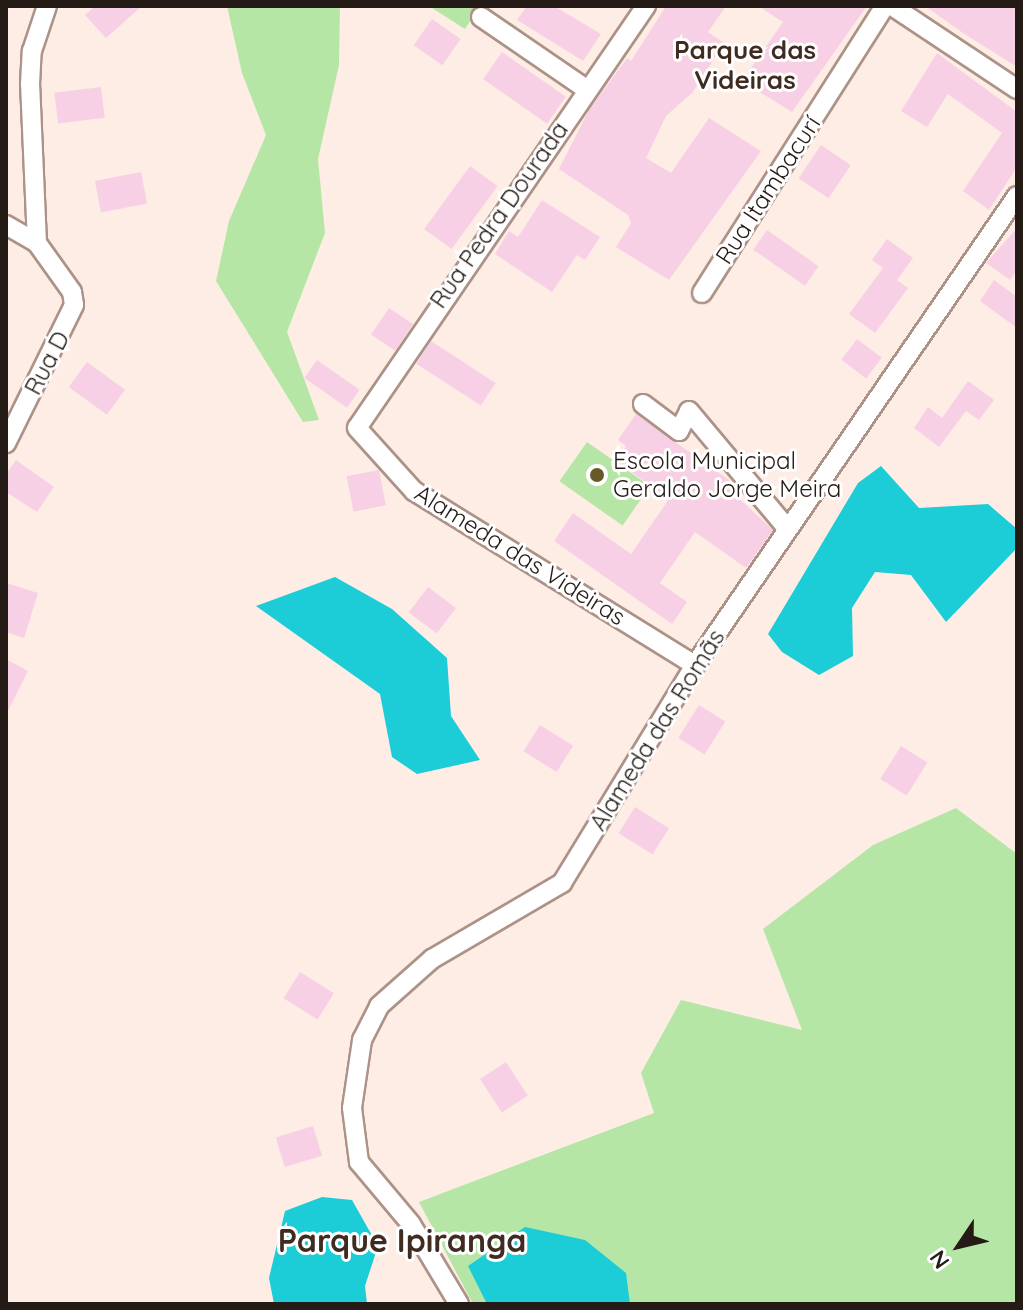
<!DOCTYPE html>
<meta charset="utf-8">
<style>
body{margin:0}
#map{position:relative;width:1023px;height:1310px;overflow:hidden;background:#feede5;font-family:Quicksand,sans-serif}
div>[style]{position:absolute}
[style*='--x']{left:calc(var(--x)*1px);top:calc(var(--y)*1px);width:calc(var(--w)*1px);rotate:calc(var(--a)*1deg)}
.green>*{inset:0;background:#b6e6a6;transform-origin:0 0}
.water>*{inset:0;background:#1cccd6}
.building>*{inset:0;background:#f7d0e5;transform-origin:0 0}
.roads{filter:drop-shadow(2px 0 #ac9287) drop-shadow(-2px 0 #ac9287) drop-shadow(0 2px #ac9287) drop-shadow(0 -2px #ac9287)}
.minor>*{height:18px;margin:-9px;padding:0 9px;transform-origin:9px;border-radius:9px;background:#fff}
.dots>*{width:22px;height:22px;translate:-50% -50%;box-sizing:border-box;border:4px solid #fff;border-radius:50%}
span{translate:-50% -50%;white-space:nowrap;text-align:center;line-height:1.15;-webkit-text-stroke:6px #fff;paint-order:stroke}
.street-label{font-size:24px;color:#251b16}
.poi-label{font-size:24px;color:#251b16}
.left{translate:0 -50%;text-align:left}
.neighbourhood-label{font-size:26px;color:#402b21;font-weight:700}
.district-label{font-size:32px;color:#402b21;font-weight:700}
.frame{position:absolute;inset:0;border:8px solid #251b16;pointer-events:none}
.north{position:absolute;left:919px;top:1206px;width:80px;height:80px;-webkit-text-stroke:6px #fff;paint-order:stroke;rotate:235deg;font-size:22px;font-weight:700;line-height:32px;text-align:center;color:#251b16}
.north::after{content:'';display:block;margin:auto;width:28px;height:36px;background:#251b16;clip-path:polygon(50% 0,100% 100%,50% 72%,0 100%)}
</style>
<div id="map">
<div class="green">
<i style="clip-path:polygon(227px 6px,340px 6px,339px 65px,318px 159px,325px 233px,287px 332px,319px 420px,303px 422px,216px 281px,229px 221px,266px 135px,242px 73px)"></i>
<i style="clip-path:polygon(429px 6px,480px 6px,465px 29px)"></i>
<i style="left:587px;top:442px;width:77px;height:48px;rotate:35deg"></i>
<i style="clip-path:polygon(956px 808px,1017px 854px,1017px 1304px,473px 1304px,419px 1202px,654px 1113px,641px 1073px,681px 1000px,802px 1030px,763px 929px,873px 845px)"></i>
</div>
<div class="water">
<i style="clip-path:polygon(881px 466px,919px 508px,988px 504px,1017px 529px,1017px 548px,946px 622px,911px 575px,875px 572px,852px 608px,853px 656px,819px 675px,782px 652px,768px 634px,858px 483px)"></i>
<i style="clip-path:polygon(335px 577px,392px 609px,447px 658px,451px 716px,480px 760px,417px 774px,392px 757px,380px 694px,256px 606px)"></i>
<i style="clip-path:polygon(322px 1197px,352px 1200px,378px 1246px,365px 1286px,367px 1304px,274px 1304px,269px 1278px,285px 1211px)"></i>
<i style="clip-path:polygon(525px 1227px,585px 1240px,626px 1273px,630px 1304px,487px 1304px,468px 1266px)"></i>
</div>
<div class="building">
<i style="clip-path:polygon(95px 6px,142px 6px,106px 38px,85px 15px)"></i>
<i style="clip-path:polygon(527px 6px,554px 6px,601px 34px,583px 61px,517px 20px)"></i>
<i style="clip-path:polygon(666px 6px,726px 6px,708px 32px,724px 43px,693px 92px,666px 116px,646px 158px,671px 173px,709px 118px,761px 151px,669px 280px,616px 247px,631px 223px,628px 215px,559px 169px,589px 110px,627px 58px,631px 61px)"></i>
<i style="clip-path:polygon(758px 6px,867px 6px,792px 112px,742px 81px,783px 22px)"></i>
<i style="clip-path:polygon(925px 6px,1017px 6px,1017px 67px,963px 33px)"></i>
<i style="left:432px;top:19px;width:35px;height:32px;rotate:35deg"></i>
<i style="left:502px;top:52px;width:78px;height:33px;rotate:35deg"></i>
<i style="clip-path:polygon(937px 53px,1017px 112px,1017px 167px,989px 210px,963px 191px,1002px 133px,948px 94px,927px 127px,901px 111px)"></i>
<i style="left:101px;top:87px;width:31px;height:47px;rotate:83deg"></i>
<i style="left:821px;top:145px;width:36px;height:40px;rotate:34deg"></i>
<i style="left:470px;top:166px;width:34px;height:78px;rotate:36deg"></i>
<i style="left:141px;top:172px;width:32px;height:47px;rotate:79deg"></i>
<i style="clip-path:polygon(542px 200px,600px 237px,585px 260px,577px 255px,552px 292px,495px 254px,509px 231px,518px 237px)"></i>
<i style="clip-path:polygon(1017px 228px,1017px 270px,1010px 280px,986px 263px)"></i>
<i style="left:767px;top:230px;width:63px;height:24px;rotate:35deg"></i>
<i style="clip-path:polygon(887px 239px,913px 258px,897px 280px,908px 288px,875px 333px,849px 314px,883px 268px,872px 260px)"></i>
<i style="clip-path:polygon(994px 280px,1017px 297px,1017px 328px,980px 301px)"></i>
<i style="left:389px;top:308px;width:29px;height:32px;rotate:34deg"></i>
<i style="left:857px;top:339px;width:31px;height:26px;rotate:37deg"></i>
<i style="left:431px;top:341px;width:77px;height:27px;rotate:33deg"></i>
<i style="left:317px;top:360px;width:52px;height:22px;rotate:35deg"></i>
<i style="left:87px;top:362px;width:47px;height:31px;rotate:36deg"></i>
<i style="clip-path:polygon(968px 381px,994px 400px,979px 420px,966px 411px,939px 447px,914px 428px,928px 407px,942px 418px)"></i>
<i style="clip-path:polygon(636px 414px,733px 483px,731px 491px,773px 530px,746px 568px,695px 532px,660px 583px,687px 602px,672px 624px,554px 541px,573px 513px,631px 554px,669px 499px,616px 461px,626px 446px,618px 440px)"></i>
<i style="clip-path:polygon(16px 460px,54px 487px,37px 512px,6px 492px,6px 474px)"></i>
<i style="left:379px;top:470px;width:36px;height:33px;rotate:79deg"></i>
<i style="clip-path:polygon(6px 583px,38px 593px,24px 638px,6px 632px)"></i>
<i style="left:428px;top:587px;width:35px;height:32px;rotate:37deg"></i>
<i style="clip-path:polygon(6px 659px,28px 671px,6px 715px)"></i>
<i style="left:699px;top:705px;width:31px;height:39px;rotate:32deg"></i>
<i style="left:540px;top:725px;width:39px;height:31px;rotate:32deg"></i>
<i style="left:901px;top:746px;width:31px;height:39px;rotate:32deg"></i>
<i style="left:635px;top:807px;width:40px;height:31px;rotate:32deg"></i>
<i style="left:300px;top:972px;width:40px;height:31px;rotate:32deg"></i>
<i style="left:506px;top:1062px;width:40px;height:31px;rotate:57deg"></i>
<i style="left:313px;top:1126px;width:31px;height:39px;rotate:73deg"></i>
</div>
<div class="roads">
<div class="minor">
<i style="--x:646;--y:6;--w:511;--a:124.4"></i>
<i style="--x:357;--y:428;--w:85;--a:47.9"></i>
<i style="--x:414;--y:491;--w:331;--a:31.8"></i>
<i style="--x:892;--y:6;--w:150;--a:33.6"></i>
<i style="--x:481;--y:17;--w:127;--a:34.4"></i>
<i style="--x:6;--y:225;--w:36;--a:30"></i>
<i style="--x:37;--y:243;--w:60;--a:54.5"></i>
<i style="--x:72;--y:292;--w:13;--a:81"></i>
<i style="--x:74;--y:305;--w:154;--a:116.2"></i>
<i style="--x:37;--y:243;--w:159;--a:-92.5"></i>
<i style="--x:30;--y:84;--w:33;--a:-87"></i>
<i style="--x:32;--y:51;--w:47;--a:-71.6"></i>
<i style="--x:702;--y:293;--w:340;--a:-57.5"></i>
<i style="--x:643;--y:404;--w:45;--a:36.9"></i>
<i style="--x:679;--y:431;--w:22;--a:-63"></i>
<i style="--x:689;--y:411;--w:153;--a:50.1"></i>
<i style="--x:459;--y:1304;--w:93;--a:-121"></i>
<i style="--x:411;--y:1224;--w:81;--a:-130"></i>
<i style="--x:359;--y:1162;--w:54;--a:-97.4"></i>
<i style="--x:352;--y:1108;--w:69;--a:-81.6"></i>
<i style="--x:362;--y:1040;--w:38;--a:-63"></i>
<i style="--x:379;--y:1006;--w:71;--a:-41.6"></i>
<i style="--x:432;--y:959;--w:151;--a:-30.3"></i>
<i style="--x:562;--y:883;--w:255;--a:-58.6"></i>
<i style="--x:695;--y:665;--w:569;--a:-55.53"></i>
</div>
</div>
<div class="dots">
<i style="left:597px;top:475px;background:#665b27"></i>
</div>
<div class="street-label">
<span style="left:768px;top:190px;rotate:-57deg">Rua Itambacurí</span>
<span style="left:499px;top:215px;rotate:-55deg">Rua Pedra Dourada</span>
<span style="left:47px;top:363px;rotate:-62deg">Rua D</span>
<span style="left:520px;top:555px;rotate:32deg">Alameda das Videiras</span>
<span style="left:657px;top:730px;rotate:-58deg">Alameda das Romãs</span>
</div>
<div class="poi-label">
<span class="left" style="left:613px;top:475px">Escola Municipal<br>Geraldo Jorge Meira</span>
</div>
<div class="neighbourhood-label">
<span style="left:745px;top:65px">Parque das<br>Videiras</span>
</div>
<div class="district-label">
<span style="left:402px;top:1240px">Parque Ipiranga</span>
</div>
<div class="frame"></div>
<div class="north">N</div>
</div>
